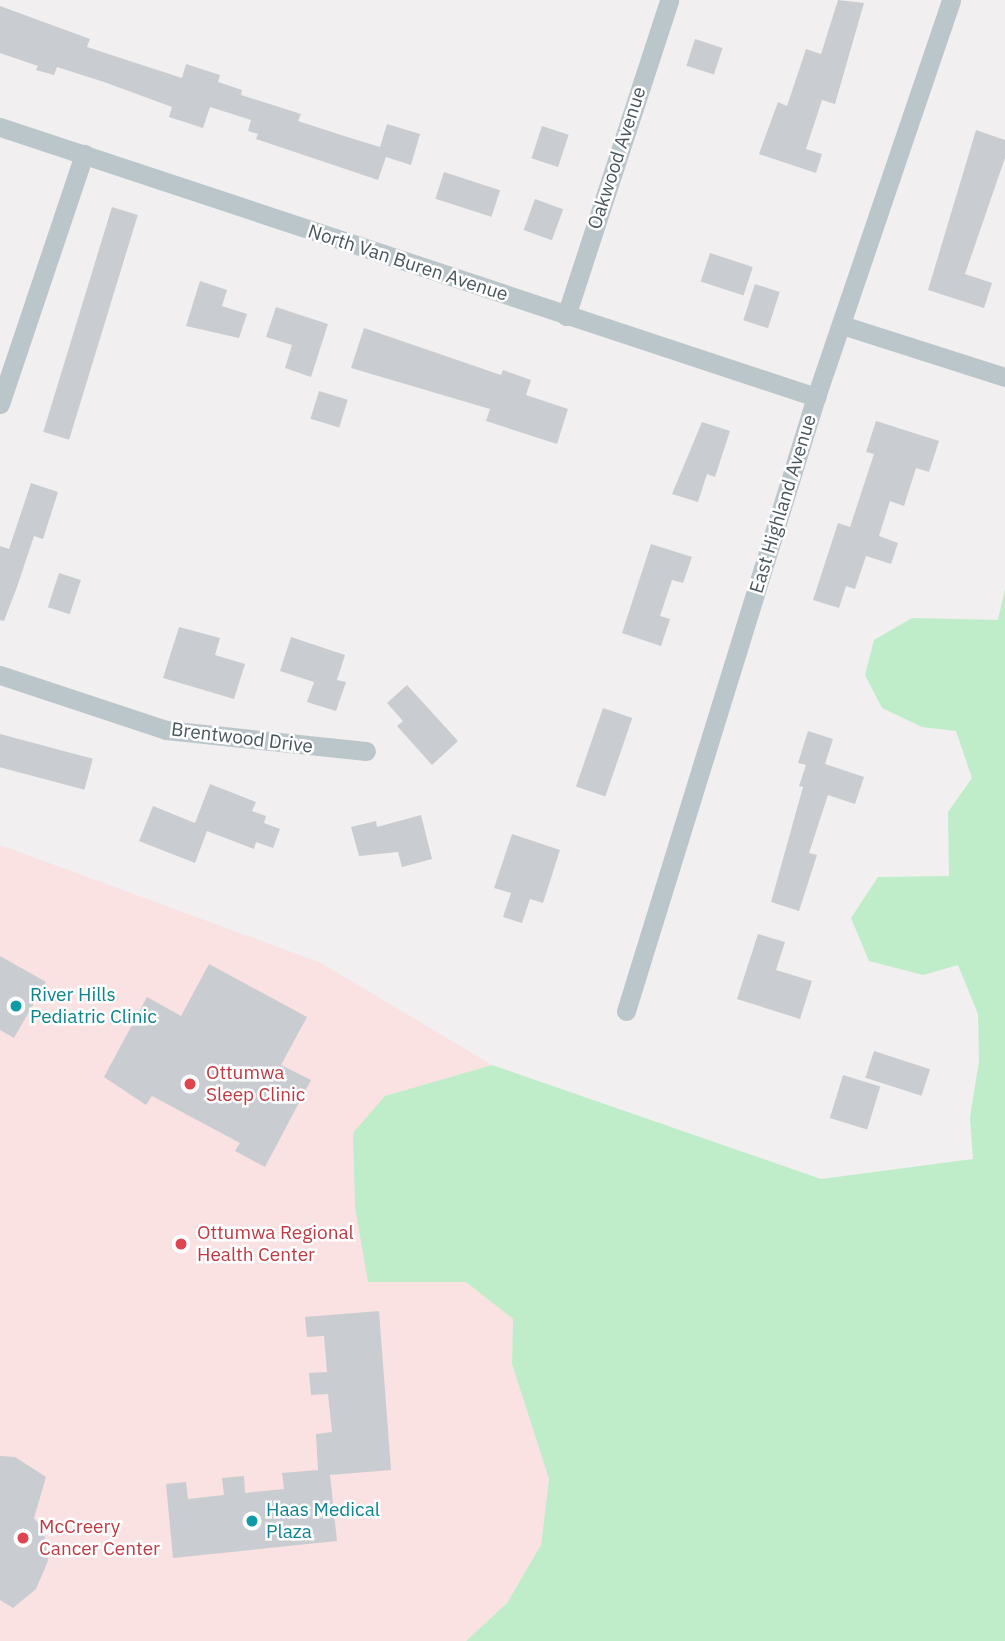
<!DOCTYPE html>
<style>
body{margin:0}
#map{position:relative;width:1005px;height:1641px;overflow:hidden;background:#f1efef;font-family:"IBM Plex Sans",sans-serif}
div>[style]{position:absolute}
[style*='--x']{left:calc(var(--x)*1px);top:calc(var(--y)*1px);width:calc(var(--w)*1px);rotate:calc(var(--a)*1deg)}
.medical>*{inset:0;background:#fae1e2}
.green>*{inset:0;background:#bfedc9}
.building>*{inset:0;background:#c9cdd1;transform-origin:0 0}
.minor>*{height:19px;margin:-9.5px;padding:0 9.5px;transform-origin:9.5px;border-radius:9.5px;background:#bbc6cb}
.dots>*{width:19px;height:19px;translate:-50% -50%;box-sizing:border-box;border:4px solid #fff;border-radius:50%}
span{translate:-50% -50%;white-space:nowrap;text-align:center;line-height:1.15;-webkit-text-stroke:5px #fff;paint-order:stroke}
.street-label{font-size:19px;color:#48565c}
.culture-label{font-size:19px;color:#0d838f}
.left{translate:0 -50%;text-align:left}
.health-label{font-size:19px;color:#be3a42}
</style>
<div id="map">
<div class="medical">
<i style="clip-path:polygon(0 845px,321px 963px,492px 1065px,385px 1096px,368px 1282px,466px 1282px,513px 1319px,512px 1364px,549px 1479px,541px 1545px,507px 1603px,466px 1641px,0 1641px)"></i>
</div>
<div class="green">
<i style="clip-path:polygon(1005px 589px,1005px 1641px,466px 1641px,507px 1603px,541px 1545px,549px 1479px,512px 1364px,513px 1319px,466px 1282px,368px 1282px,355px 1207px,353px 1133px,385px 1096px,492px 1065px,821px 1179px,973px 1159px,970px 1117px,979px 1061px,978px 1014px,958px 965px,923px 975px,869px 961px,851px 918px,878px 877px,949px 876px,948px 812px,972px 778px,956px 731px,922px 727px,882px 708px,865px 675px,874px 640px,912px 618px,998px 620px)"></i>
</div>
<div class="building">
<i style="clip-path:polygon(838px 0,864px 3px,835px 104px,822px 100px,806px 149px,822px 154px,816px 173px,759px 154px,778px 102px,787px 106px,806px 49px,821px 54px)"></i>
<i style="clip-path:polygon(0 6px,90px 39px,87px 47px,182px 78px,186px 64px,220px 75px,218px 82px,242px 90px,241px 95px,301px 114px,298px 121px,341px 135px,380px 147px,387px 124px,420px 134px,411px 165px,386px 157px,378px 180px,256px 139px,258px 134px,248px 131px,251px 120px,210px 107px,203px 128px,169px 117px,172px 107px,104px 82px,57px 67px,54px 75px,36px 70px,38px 66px,0 53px)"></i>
<i style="left:695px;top:39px;width:29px;height:28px;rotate:18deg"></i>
<i style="left:542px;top:126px;width:28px;height:34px;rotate:18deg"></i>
<i style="clip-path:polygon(976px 130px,1005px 140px,1005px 158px,965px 274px,992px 283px,984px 308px,928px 290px)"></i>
<i style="left:444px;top:172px;width:59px;height:28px;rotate:18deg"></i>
<i style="left:535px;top:199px;width:30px;height:33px;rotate:20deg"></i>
<i style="left:112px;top:207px;width:27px;height:235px;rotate:17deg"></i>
<i style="left:710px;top:253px;width:45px;height:30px;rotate:18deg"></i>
<i style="clip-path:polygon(200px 281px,227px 290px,222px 306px,247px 314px,239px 338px,186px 326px)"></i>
<i style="left:755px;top:284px;width:26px;height:38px;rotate:18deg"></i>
<i style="clip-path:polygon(276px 307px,328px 324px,311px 377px,285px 368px,292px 345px,266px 337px)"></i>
<i style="clip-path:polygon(364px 328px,501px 375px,503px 370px,531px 380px,526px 395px,568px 409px,557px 444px,486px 421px,490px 409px,351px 368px)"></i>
<i style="left:319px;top:391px;width:30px;height:29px;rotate:17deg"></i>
<i style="clip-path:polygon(876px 421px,939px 441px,929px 472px,916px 468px,904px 506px,890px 501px,879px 536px,898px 543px,891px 564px,866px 556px,855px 589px,846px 586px,839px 608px,813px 600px,838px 523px,850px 527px,874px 454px,866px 452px)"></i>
<i style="clip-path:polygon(702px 422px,730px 431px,715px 477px,707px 474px,698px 502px,672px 494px)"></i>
<i style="clip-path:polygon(31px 483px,58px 492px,43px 539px,34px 536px,17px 587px,4px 621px,0 620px,0 546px,9px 549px)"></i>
<i style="clip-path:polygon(651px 544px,692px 557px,683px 583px,672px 580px,660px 616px,670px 619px,661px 646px,622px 633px)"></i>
<i style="left:59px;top:573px;width:23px;height:36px;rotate:18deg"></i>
<i style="clip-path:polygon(179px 627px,220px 638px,215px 655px,245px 664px,234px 699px,163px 678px)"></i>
<i style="clip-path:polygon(291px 637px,345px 655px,337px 680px,346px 682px,336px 711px,307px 702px,314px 682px,280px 671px)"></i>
<i style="clip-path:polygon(407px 685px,458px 741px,432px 765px,397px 726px,403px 721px,387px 703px)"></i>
<i style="left:603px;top:708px;width:31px;height:83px;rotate:19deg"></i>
<i style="clip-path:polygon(808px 731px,833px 739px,825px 764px,864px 777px,855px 804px,828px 795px,809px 853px,817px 855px,799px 911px,771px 902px,803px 787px,799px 786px,806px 765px,798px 763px)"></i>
<i style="left:0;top:734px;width:96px;height:32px;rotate:15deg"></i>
<i style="clip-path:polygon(210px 784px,256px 802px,252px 811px,266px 816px,264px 823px,280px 829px,273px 848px,256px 842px,254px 849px,207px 831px,195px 863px,139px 841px,153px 806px,195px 823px)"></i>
<i style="clip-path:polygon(421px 815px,432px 859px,402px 867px,398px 852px,359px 856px,351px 827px,376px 821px,377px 827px)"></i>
<i style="clip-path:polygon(512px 834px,560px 850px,543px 903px,530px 899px,522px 923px,503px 917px,511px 893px,494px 888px)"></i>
<i style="clip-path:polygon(758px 934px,785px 942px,776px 970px,812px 981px,800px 1019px,737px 999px)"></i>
<i style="clip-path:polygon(0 956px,46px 982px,14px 1038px,0 1030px)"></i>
<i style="clip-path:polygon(209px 964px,307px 1017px,281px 1065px,311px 1080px,265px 1167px,235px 1151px,240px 1143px,152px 1096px,146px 1105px,104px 1077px,147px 997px,181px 1016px)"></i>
<i style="left:874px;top:1051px;width:59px;height:28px;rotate:18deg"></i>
<i style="left:843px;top:1075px;width:39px;height:45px;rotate:17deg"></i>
<i style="clip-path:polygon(379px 1311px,391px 1470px,330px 1475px,337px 1541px,173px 1558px,166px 1484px,186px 1482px,188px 1499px,224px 1495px,222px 1478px,244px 1476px,245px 1493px,284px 1489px,282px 1473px,318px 1470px,316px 1434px,332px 1432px,328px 1394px,311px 1395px,309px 1373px,327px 1372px,324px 1336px,307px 1337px,305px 1317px)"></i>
<i style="clip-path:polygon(0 1456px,15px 1457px,46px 1477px,34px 1518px,44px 1531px,48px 1561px,36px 1589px,13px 1608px,0 1600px)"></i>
</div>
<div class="minor">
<i style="--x:0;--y:127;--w:860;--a:18.31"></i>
<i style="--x:566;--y:316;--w:332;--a:-71.9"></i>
<i style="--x:842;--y:325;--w:171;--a:17.7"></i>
<i style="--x:0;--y:404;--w:264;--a:-71.4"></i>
<i style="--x:0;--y:675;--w:175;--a:18.3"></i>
<i style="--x:166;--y:730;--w:201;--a:6"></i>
<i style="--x:626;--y:1011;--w:643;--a:-72.81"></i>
<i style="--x:816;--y:397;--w:419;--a:-71.2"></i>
</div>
<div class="dots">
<i style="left:16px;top:1006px;background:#0f9aa8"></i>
<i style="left:190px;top:1084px;background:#e0444e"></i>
<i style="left:181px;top:1244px;background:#e0444e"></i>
<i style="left:252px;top:1521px;background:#0f9aa8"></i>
<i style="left:23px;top:1538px;background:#e0444e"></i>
</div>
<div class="street-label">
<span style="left:617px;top:158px;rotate:-72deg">Oakwood Avenue</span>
<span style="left:408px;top:263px;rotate:18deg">North Van Buren Avenue</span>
<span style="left:783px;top:504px;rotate:-73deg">East Highland Avenue</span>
<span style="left:242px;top:738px;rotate:7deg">Brentwood Drive</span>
</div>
<div class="culture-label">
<span class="left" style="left:30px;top:1006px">River Hills<br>Pediatric Clinic</span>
<span class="left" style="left:266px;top:1521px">Haas Medical<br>Plaza</span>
</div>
<div class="health-label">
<span class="left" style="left:206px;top:1084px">Ottumwa<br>Sleep Clinic</span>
<span class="left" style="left:197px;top:1244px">Ottumwa Regional<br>Health Center</span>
<span class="left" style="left:39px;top:1538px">McCreery<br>Cancer Center</span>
</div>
</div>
